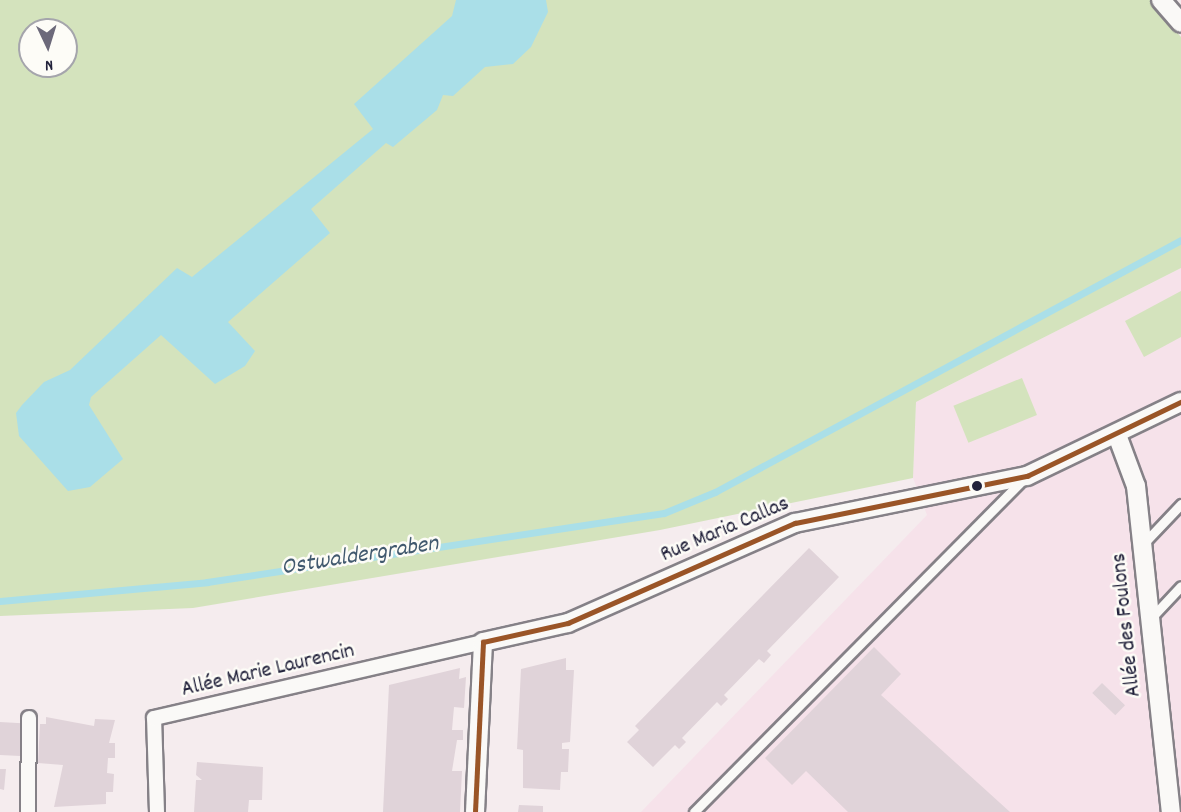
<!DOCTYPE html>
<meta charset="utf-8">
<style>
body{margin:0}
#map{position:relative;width:1181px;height:812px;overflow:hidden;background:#f5ecee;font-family:Dekko,sans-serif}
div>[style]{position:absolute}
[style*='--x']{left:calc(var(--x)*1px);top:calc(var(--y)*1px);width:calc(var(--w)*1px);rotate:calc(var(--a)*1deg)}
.built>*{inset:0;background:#f6e2ea}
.green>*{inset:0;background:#d4e3bd;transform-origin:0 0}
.water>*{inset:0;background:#aadfe8}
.stream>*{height:7px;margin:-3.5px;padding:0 3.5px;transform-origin:3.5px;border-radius:3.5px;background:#aadfe8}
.building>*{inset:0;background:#e0d3d9;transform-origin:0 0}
.roads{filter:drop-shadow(2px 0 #858187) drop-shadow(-2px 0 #858187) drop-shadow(0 2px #858187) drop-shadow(0 -2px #858187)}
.service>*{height:9px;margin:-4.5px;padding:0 4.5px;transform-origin:4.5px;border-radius:4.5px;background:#faf9f7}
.pedestrian>*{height:14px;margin:-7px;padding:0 7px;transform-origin:7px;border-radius:7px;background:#faf9f7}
.minor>*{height:18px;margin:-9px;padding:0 9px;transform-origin:9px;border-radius:9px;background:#faf9f7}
.bus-1>*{height:4.5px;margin:-2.25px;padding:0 2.25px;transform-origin:2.25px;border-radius:2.25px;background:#9a5527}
.dots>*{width:16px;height:16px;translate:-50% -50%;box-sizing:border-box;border:3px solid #fdfcf7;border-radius:50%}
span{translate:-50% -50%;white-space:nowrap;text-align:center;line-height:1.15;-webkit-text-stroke:5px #fdfcf7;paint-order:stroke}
.street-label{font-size:22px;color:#22223b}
.water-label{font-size:24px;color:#41596e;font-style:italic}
.north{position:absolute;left:18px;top:18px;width:60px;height:60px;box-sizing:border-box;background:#fdfcf7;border:2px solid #a5a5ac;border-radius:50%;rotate:176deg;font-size:16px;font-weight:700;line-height:24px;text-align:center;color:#22223b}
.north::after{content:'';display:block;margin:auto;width:21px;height:27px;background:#6c697a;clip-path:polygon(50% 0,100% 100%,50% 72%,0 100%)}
</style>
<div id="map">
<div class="built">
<i style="clip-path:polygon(1181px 268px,1181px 812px,641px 812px,927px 515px,913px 478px,916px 402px)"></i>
</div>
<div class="green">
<i style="clip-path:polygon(evenodd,0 0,1150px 0,1181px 37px,1181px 268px,916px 402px,913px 478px,660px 530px,193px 608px,0 616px,0 0,30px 30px,66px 30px,66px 66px,30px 66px,30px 30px)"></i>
<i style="clip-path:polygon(1181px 291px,1181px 337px,1144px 357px,1125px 321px)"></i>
<i style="left:1022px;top:378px;width:40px;height:74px;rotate:68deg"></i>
</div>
<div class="water">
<i style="clip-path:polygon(456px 0,546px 0,548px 12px,531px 47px,513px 64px,485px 67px,453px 96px,443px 95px,437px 110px,393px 147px,386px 143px,311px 209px,330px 233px,228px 322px,255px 351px,245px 366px,215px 384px,161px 335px,91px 397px,89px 405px,123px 459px,90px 487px,68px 491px,19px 436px,16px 413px,22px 405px,44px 382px,70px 370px,177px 268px,192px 277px,373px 129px,354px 104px,452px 16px)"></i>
</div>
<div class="stream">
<i style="--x:0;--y:601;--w:208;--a:-5.2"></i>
<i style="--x:207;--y:582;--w:462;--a:-8.6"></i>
<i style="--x:664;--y:513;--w:55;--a:-22.4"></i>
<i style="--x:715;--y:492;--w:530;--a:-28.4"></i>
</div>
<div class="building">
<i style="clip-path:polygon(809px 548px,839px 577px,767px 651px,771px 655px,764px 663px,759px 659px,724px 695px,728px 699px,721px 706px,717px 702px,682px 738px,686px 742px,679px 749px,675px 745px,653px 767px,627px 742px,639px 730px,635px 726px)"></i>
<i style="clip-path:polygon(874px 647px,901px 674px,881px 695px,1010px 812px,848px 812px,806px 771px,792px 785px,765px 758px)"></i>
<i style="clip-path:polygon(566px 658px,566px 670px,574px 670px,570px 742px,562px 743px,562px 749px,569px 749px,568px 772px,561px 772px,560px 790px,523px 788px,523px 750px,517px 749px,521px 669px)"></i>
<i style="clip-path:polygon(460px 668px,459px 679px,466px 677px,464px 708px,454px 707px,452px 730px,463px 730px,463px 740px,457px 740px,452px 771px,462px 771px,460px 812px,383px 812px,389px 685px)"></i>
<i style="left:1102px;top:683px;width:32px;height:14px;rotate:44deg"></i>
<i style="clip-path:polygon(46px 717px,94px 726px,95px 719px,115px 720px,109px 743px,115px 743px,115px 758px,108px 758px,107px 773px,114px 774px,113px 792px,106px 792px,106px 804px,54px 807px,63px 765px,38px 763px,40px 724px,46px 724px)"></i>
<i style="left:0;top:722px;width:22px;height:33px;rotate:3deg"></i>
<i style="clip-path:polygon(197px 762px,263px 767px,262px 800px,249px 800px,248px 812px,194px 812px,196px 780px,202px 780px,196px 775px)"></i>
<i style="clip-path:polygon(0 769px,6px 769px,4px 790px,0 789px)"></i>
<i style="clip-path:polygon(519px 805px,543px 806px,543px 812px,518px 812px)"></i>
</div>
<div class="roads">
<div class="service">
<i style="--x:1144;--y:543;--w:54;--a:-46.5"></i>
<i style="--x:1152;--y:617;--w:42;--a:-46.9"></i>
<i style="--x:694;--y:812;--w:467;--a:-45.3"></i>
</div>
<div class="pedestrian">
<i style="--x:28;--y:812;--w:94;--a:-89.4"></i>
<i style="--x:157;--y:812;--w:94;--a:-91.8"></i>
<i style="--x:154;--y:718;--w:338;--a:-13"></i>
</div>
<div class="minor">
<i style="--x:1161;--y:0;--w:30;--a:49"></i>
<i style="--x:1117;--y:435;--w:54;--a:69.6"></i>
<i style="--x:1136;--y:486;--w:328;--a:83.9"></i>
<i style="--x:475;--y:812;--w:170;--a:-87.3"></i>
<i style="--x:483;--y:642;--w:87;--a:-12.6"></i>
<i style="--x:568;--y:623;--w:248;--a:-23.8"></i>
<i style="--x:795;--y:523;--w:237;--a:-11.5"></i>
<i style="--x:1027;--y:476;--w:171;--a:-25.7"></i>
</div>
</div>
<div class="bus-1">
<i style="--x:483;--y:642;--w:87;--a:-12.6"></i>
<i style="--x:568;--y:623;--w:248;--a:-23.8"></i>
<i style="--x:795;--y:523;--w:237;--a:-11.5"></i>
<i style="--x:1027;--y:476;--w:171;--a:-25.7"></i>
<i style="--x:475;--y:812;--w:170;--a:-87.3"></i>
</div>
<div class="dots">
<i style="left:977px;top:486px;background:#22223b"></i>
</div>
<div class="street-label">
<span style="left:725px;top:530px;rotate:-23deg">Rue Maria Callas</span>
<span style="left:1127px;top:625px;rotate:-96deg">Allée des Foulons</span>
<span style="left:268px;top:671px;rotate:-13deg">Allée Marie Laurencin</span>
</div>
<div class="water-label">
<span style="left:360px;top:557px;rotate:-9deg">Ostwaldergraben</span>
</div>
<div class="north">N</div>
</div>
